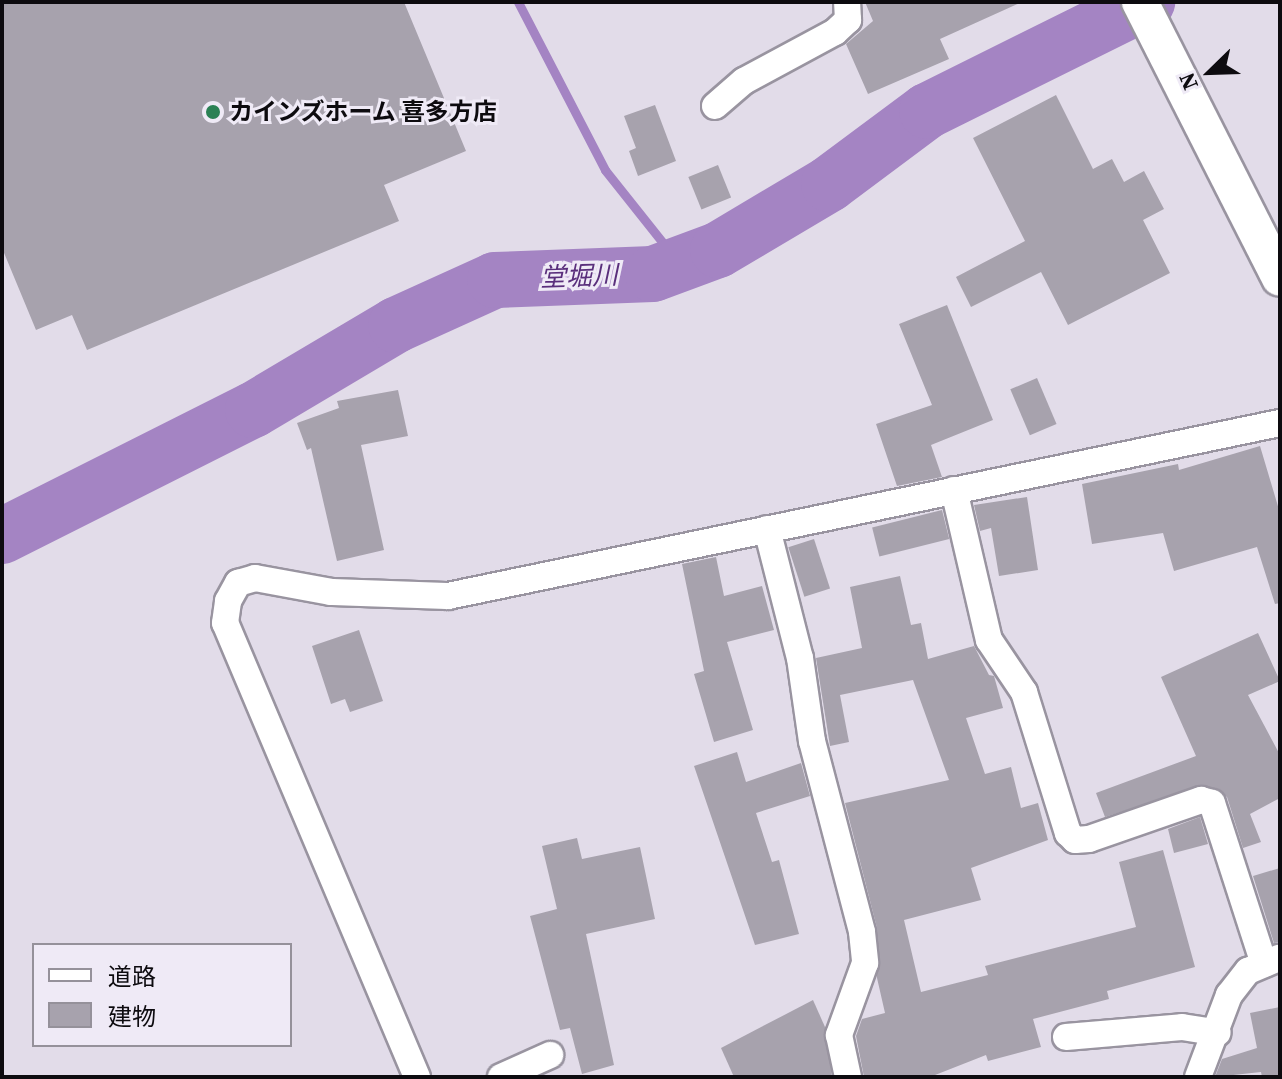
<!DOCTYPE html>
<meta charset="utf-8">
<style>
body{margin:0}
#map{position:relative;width:1282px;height:1079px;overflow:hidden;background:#e2dce9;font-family:"Source Serif 4","Noto Sans JP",serif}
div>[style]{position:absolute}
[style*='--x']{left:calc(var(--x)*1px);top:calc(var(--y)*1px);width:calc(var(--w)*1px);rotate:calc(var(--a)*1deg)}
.stream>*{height:9px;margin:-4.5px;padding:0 4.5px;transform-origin:4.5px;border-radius:4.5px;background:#a484c3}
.river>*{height:56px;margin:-28px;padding:0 28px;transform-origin:28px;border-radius:28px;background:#a484c3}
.building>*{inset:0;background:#a7a2ad;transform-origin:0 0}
.roads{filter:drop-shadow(2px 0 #9994a0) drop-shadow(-2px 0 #9994a0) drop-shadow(0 2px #9994a0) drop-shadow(0 -2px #9994a0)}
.street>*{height:26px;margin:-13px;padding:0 13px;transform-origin:13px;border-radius:13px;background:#fff}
.secondary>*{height:36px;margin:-18px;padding:0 18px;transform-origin:18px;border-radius:18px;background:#fff}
.dots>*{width:22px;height:22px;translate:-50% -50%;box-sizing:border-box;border:4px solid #efeaf6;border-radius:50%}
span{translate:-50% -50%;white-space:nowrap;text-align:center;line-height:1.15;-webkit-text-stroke:6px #efeaf6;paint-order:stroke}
.poi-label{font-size:24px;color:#0d0b0f;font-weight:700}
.left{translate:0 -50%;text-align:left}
.water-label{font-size:26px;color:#5a2f7c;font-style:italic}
.frame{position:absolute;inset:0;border:4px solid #0d0b0f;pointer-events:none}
.legend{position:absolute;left:32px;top:943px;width:260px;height:104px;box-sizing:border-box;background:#efeaf6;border:2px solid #95919a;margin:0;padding:10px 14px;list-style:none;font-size:24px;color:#0d0b0f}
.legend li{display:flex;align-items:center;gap:16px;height:40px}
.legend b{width:40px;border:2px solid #95919a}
.north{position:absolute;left:1170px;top:32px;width:80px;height:80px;-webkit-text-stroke:6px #efeaf6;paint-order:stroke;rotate:247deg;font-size:22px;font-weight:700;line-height:32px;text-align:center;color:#0d0b0f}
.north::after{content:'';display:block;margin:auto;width:28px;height:36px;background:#0d0b0f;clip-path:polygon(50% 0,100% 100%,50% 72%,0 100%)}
</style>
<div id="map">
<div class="stream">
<i style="--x:518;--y:2;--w:189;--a:62.6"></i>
<i style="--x:605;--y:170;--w:119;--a:51.5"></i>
</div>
<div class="river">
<i style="--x:2;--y:536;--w:281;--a:-26.7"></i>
<i style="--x:253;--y:410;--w:166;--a:-30.7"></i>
<i style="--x:396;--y:325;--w:109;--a:-24.4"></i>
<i style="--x:495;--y:280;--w:158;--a:-2.2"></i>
<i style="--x:653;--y:274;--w:69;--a:-20.3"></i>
<i style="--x:718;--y:250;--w:129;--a:-30.7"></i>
<i style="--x:829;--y:184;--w:122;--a:-36.7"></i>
<i style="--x:927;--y:111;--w:246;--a:-26.4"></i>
</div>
<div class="building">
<i style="clip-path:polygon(2px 2px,404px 2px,466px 151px,384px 185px,399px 221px,87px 350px,72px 315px,36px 330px,2px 248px)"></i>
<i style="clip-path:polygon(865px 2px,1022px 2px,940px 39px,949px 59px,868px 94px,846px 44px,873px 21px)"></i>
<i style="clip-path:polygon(1056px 95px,1093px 169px,1112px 159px,1124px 182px,1144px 171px,1164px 209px,1143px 220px,1170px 273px,1068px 325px,1041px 272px,971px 307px,956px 277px,1025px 241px,973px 138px)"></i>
<i style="clip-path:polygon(655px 105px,676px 161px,638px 176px,629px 151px,636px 148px,624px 116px)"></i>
<i style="left:718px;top:165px;width:35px;height:32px;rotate:68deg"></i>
<i style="clip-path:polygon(947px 305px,993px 420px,931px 445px,942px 477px,897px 486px,876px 424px,932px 405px,899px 324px)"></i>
<i style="left:1037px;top:378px;width:50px;height:29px;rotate:67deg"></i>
<i style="clip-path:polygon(398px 390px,408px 436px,361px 445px,384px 550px,337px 561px,311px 448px,307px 450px,297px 423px,339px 408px,337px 401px)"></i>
<i style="clip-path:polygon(1260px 446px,1280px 513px,1280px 603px,1275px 604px,1257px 547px,1174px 571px,1163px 533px,1092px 544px,1082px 484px,1178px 464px,1179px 470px)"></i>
<i style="clip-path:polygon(1027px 497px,1038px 570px,999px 576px,991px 528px,980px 531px,974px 505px)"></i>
<i style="left:942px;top:510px;width:30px;height:72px;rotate:76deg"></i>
<i style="left:814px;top:539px;width:52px;height:27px;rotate:72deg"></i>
<i style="clip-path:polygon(716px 557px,724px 596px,762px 586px,774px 630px,727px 642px,753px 730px,714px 742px,694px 674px,704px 671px,682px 564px)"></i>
<i style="clip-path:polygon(900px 576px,911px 625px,921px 623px,928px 659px,974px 646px,989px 675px,994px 676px,1003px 708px,966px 718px,985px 774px,1011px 767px,1021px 808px,1038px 803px,1048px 840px,971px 868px,981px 900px,904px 920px,921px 992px,988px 975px,985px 966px,1136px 927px,1119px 862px,1163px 850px,1195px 967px,1107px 991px,1109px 999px,1033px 1019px,1041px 1047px,988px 1061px,986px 1055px,930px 1077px,864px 1077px,856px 1036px,862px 1019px,885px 1013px,877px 978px,877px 928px,845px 803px,949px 780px,913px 680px,840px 695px,849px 742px,830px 746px,816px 658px,862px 648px,850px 587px)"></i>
<i style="clip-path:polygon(359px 630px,383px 701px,350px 712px,345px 699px,331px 704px,312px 646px)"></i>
<i style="clip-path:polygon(1258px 633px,1280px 681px,1248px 695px,1280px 755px,1280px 798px,1250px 814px,1261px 842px,1243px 848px,1227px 797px,1205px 785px,1105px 817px,1096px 793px,1196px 756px,1161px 677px)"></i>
<i style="clip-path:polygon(737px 752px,746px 782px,801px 763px,810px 796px,756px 813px,772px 862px,779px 860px,799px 934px,755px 945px,694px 766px)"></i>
<i style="clip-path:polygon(1200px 817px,1208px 844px,1174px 853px,1168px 829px)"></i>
<i style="clip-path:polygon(577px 838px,582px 859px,640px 847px,655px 919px,586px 934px,614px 1065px,582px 1074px,570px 1028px,560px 1030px,530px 916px,557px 909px,542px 846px)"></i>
<i style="clip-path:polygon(1280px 868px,1280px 942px,1274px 943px,1253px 876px)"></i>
<i style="clip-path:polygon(813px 1000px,825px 1027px,832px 1077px,734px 1077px,721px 1048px)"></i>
<i style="clip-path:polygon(1280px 1007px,1280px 1077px,1262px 1077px,1261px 1072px,1215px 1077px,1222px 1059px,1257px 1048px,1250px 1013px)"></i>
</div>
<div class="roads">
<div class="street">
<i style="--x:715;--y:106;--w:38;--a:-41"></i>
<i style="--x:744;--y:81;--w:103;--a:-28.3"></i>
<i style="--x:835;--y:32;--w:18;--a:-43"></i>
<i style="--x:848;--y:20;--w:18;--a:-93"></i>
<i style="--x:954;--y:490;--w:154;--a:76.9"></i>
<i style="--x:989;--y:640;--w:63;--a:56.1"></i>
<i style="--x:1024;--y:692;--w:148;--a:72.7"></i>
<i style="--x:1068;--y:833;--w:10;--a:45"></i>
<i style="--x:1075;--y:840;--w:14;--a:-4"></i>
<i style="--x:1089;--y:839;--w:119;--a:-19.2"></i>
<i style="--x:1201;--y:800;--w:11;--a:15"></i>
<i style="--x:1212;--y:803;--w:169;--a:72.1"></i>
<i style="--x:767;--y:529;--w:133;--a:75.7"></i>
<i style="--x:800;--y:658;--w:84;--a:81.8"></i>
<i style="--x:812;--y:741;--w:197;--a:75.3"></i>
<i style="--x:862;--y:932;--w:31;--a:84"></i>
<i style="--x:865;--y:963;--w:77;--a:109.9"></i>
<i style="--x:839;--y:1035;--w:43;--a:77.9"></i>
<i style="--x:1066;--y:1037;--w:116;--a:-4.9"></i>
<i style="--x:1182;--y:1027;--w:36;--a:9"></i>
<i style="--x:417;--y:1077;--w:493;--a:-112.9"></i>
<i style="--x:225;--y:623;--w:22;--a:-82"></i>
<i style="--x:228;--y:601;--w:21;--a:-61"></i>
<i style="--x:238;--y:583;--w:18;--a:-16"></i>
<i style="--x:255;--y:578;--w:77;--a:10.4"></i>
<i style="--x:331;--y:592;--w:117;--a:2"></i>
<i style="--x:448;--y:596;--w:850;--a:-11.75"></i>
<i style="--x:501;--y:1077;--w:54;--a:-24.2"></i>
<i style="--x:1198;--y:1077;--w:88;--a:-69.3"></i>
<i style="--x:1229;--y:995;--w:31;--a:-52"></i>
<i style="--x:1248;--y:971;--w:34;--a:-23"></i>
</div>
<div class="secondary">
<i style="--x:1140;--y:2;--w:309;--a:63.1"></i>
</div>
</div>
<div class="dots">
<i style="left:213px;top:112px;background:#2b8155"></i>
</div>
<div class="poi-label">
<span class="left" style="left:229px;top:112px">カインズホーム 喜多方店</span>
</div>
<div class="water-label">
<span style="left:579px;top:277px;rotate:-2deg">堂堀川</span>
</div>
<div class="frame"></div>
<ul class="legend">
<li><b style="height:10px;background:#fff"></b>道路</li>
<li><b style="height:22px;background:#a7a2ad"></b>建物</li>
</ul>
<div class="north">N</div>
</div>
